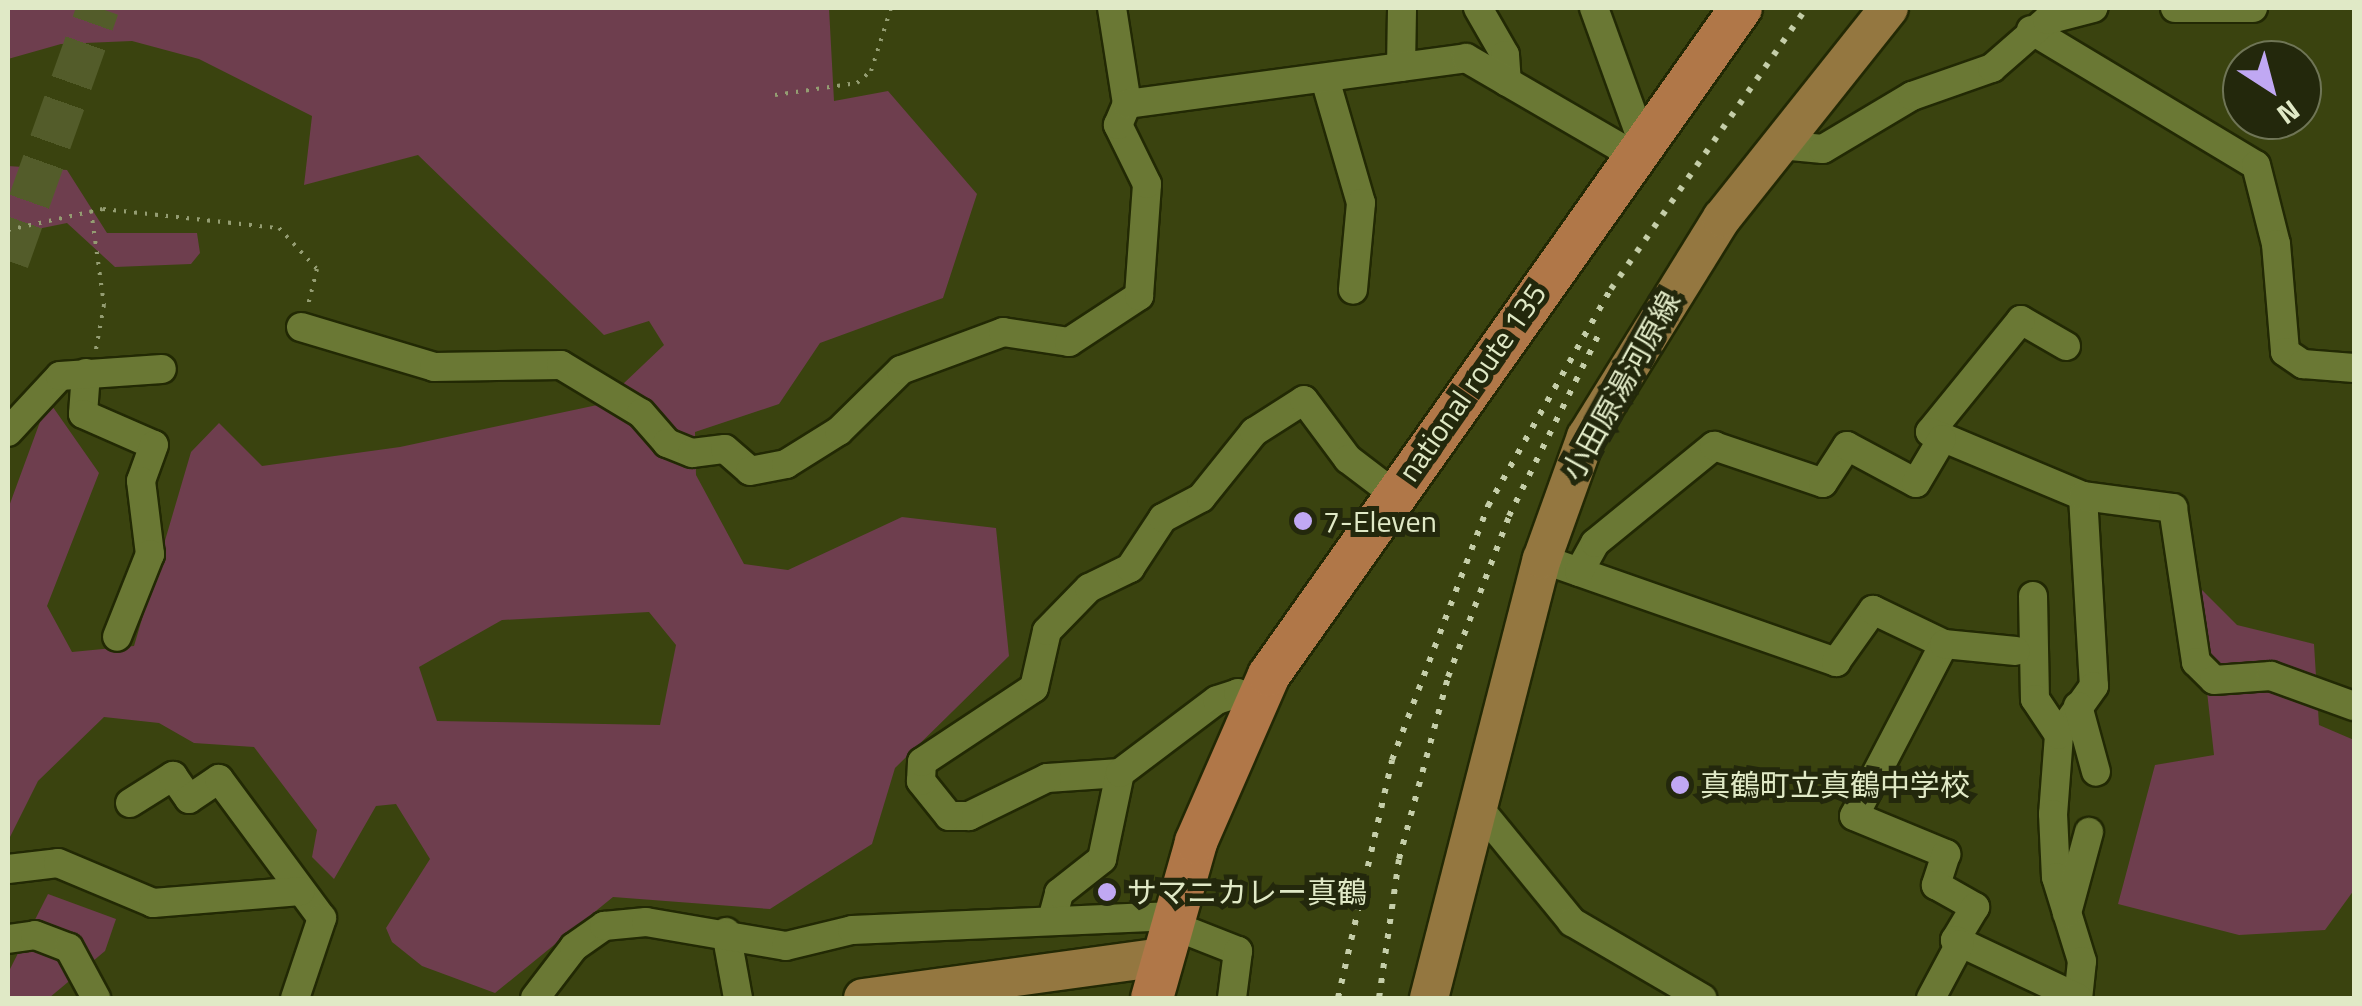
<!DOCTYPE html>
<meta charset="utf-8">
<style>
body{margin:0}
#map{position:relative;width:2362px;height:1006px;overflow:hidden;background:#3a430f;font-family:"Titillium Web","Noto Sans JP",sans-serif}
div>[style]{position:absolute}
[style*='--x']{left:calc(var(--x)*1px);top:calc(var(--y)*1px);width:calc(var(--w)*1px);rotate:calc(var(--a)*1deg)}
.green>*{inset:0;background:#6e3e4e}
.highway-tunnel>*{height:42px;margin-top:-21px;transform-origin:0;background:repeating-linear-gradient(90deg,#535c2a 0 42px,transparent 0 63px)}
.path>*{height:4px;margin-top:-2px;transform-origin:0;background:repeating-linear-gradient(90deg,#949d72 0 2.5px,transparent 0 10.5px)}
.roads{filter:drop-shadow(2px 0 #222904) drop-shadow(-2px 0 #222904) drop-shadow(0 2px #222904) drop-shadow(0 -2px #222904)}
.minor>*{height:28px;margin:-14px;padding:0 14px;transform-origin:14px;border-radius:14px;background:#6a7834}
.major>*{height:38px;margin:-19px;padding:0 19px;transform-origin:19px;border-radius:19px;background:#947740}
.highway>*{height:42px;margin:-21px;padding:0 21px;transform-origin:21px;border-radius:21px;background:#b07748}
.rail>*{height:6px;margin-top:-3px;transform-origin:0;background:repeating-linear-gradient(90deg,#c5cea9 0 5px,transparent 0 15px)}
.dots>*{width:28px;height:28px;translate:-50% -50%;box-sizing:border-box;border:5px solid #23280c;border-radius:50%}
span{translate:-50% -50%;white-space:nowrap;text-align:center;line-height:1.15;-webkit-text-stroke:10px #23280c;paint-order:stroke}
.street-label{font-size:30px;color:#e0e9c6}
.poi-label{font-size:30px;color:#e0e9c6}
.left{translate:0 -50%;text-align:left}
.frame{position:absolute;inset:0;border:10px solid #e0e9c6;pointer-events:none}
.north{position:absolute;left:2222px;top:40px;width:100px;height:100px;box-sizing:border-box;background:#23280c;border:2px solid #6f7556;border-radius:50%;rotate:144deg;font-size:28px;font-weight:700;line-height:40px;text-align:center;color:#e0e9c6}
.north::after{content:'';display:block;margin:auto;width:35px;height:45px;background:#c0a8f3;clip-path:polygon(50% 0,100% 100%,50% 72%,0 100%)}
</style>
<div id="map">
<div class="green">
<i style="clip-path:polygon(evenodd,8px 8px,829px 8px,834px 101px,888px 91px,977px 194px,943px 298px,820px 343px,779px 404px,695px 432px,696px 475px,744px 564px,788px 570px,902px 517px,996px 528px,1009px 656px,895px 768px,872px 844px,770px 909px,613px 897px,495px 993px,422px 966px,392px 942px,386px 928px,430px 859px,396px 804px,376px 806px,334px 879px,312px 857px,317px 830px,254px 747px,194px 743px,159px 723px,104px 717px,38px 781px,8px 841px,8px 509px,48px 400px,99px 473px,47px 606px,72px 652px,134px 646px,191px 452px,219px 423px,262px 466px,400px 447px,602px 404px,664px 345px,649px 321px,604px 335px,418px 155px,304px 185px,312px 116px,199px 59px,132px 41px,61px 44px,8px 59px,8px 8px,649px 612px,676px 645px,660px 725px,437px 721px,419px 667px,502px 620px,649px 612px)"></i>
<i style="clip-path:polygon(8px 166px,67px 170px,107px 233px,197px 233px,200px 253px,191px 264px,115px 267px,67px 223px,8px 235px)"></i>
<i style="clip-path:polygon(2195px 583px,2237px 625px,2314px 644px,2319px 725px,2354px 740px,2354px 890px,2325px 930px,2239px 935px,2118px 904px,2155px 765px,2214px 755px)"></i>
<i style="clip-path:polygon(48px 894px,116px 919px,105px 951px,49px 998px,8px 998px,8px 973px)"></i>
</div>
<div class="highway-tunnel">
<i style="--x:8;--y:261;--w:269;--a:-70.4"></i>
</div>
<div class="path">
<i style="--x:775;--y:95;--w:83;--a:-8.3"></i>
<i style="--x:857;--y:83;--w:18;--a:-41"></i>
<i style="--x:871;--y:71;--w:66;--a:-72.4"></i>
<i style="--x:91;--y:210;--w:96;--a:82.2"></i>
<i style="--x:104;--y:305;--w:45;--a:100.3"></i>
<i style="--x:8;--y:230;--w:97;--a:-12.5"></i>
<i style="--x:103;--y:209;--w:177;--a:6.2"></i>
<i style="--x:279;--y:228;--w:56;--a:47.2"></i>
<i style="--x:317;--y:269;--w:36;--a:104"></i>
</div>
<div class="roads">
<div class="minor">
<i style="--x:1112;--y:8;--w:97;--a:81.1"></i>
<i style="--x:1478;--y:8;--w:54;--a:60.1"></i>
<i style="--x:1505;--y:55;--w:27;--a:86"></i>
<i style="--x:1594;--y:8;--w:138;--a:70.1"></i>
<i style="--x:2175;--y:8;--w:78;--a:0"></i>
<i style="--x:2031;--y:30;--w:262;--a:31"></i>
<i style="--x:2256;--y:165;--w:81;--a:75.8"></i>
<i style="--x:2276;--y:244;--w:108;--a:85.2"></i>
<i style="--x:2285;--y:352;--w:22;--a:34"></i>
<i style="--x:2303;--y:364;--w:51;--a:4.5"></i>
<i style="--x:1401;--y:67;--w:59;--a:-89"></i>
<i style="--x:1325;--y:79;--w:129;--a:73.8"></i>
<i style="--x:1361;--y:203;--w:87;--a:95.3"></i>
<i style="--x:1780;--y:145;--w:43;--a:5.3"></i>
<i style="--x:1823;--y:149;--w:104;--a:-30.8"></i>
<i style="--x:1912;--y:96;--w:85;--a:-19.3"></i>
<i style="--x:1992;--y:68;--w:73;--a:-41.1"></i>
<i style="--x:2047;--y:20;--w:48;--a:-14.6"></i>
<i style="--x:301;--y:327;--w:139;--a:16.7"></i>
<i style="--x:434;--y:367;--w:127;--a:-0.9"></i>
<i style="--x:561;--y:365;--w:93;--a:31"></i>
<i style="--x:641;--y:413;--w:40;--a:49"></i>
<i style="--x:667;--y:443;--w:27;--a:22"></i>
<i style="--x:692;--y:453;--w:33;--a:-7"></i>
<i style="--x:725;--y:449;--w:33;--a:41"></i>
<i style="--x:750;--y:471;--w:37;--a:-11"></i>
<i style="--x:786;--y:464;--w:62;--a:-31.9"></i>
<i style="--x:839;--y:431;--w:87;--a:-44.5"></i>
<i style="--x:901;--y:370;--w:109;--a:-20.4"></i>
<i style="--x:1003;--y:332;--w:67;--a:8.6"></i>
<i style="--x:1069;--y:342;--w:84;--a:-33.3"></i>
<i style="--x:1139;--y:296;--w:112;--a:-85.9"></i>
<i style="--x:1147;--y:184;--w:66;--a:-116.2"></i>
<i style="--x:1118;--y:125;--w:23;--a:-67"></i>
<i style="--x:1127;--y:104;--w:342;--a:-7.7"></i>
<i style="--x:1466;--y:58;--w:190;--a:30.1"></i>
<i style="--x:2066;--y:346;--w:52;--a:-150"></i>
<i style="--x:2021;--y:320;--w:144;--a:129.1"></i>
<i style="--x:1930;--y:432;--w:166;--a:22.7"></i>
<i style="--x:2083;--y:496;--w:190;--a:86.7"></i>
<i style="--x:2094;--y:686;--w:60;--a:125.5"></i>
<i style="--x:2059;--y:735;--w:79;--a:94.3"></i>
<i style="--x:2053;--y:814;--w:63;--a:87.3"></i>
<i style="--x:2056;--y:877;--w:88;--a:72.8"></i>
<i style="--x:2082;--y:961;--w:37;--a:96"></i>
<i style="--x:86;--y:373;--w:41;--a:94.2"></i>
<i style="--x:83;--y:414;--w:77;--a:23.6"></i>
<i style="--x:154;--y:445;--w:38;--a:110"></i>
<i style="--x:141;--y:481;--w:74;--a:83"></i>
<i style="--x:150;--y:554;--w:89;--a:111.7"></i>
<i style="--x:8;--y:432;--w:76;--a:-47.1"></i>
<i style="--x:60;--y:376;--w:102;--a:-3.9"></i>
<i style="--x:2083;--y:496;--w:91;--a:7.6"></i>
<i style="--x:2173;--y:508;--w:156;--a:81.5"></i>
<i style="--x:2196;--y:662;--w:25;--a:45"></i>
<i style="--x:2214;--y:680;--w:57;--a:-4"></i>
<i style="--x:2271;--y:676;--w:88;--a:19.9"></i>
<i style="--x:1542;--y:559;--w:312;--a:19.3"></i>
<i style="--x:1836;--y:662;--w:64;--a:-54.6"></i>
<i style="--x:1873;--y:610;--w:79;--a:25.6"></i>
<i style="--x:1944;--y:644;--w:194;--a:117.6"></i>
<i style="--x:1854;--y:816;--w:100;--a:22.4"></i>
<i style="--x:1946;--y:854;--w:33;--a:108"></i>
<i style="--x:1936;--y:885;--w:45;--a:29.4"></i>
<i style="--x:1975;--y:907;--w:39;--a:121"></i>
<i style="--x:1955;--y:940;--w:136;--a:25.2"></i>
<i style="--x:1579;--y:572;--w:33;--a:-61"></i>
<i style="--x:1595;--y:543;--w:154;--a:-39.2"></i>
<i style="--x:1714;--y:446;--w:115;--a:18.7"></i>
<i style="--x:1823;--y:483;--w:44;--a:-57"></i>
<i style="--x:1847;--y:446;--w:78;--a:28.2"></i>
<i style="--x:1916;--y:483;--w:51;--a:-59.4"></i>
<i style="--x:2033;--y:596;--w:103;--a:88.9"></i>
<i style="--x:2035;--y:699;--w:43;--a:56.3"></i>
<i style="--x:1944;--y:644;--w:72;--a:5.6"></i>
<i style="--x:2078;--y:706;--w:68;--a:74.7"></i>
<i style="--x:1120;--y:773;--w:73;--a:176.1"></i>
<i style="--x:1047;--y:778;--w:87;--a:154"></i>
<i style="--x:969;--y:816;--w:20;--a:180"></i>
<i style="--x:949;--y:816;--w:45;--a:-128.7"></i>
<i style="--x:921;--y:781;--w:19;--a:-87"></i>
<i style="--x:922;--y:762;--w:134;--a:-33.5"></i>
<i style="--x:1034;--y:688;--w:58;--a:-77.2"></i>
<i style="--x:1047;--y:631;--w:60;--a:-45.7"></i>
<i style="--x:1089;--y:588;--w:46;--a:-26"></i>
<i style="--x:1130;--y:568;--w:60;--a:-56.6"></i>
<i style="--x:1163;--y:518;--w:43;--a:-27.8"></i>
<i style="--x:1201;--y:498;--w:85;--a:-51.2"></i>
<i style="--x:1254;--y:432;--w:59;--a:-32.6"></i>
<i style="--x:1304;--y:400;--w:74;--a:53.3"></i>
<i style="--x:1348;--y:459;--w:58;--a:37.3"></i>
<i style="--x:130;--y:803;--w:51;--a:-32.1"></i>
<i style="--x:173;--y:776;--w:28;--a:55"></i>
<i style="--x:189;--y:799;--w:36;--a:-34"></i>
<i style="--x:219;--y:779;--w:173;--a:53.5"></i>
<i style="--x:322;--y:918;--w:84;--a:108.6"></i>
<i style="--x:1478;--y:807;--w:149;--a:50.7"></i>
<i style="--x:1572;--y:922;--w:151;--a:30.3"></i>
<i style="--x:8;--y:869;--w:50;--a:-6.8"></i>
<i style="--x:58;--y:863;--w:103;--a:22.8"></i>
<i style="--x:153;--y:903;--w:148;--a:-4.6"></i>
<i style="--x:2067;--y:913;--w:84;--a:-74.8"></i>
<i style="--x:1053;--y:916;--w:24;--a:-75"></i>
<i style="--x:1059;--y:893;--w:55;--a:-38.3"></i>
<i style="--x:1102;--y:859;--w:88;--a:-78.2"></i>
<i style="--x:1120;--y:773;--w:121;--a:-37"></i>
<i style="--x:1217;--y:700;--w:22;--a:-18"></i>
<i style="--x:1238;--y:693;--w:18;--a:29"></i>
<i style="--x:1172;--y:925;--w:71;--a:21.5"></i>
<i style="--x:1238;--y:951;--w:47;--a:97.3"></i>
<i style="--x:726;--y:932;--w:67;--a:79.7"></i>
<i style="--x:8;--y:939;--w:27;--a:-8"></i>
<i style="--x:35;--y:935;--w:36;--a:21"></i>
<i style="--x:69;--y:948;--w:57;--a:61.6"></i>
<i style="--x:535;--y:998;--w:64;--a:-52.6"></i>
<i style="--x:574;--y:947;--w:37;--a:-35"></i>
<i style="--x:604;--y:926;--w:42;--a:-5.4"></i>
<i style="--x:646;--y:922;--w:142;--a:9.7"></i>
<i style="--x:786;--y:946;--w:68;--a:-13.6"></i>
<i style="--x:852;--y:930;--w:322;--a:-2.5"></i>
<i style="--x:1931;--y:998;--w:61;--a:-61.8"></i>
</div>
<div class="major">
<i style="--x:863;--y:998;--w:302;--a:-7.8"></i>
<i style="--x:1429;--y:998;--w:453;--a:-75.6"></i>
<i style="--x:1542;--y:559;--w:130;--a:-70.2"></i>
<i style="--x:1586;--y:437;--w:258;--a:-58.2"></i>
<i style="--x:1722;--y:218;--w:268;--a:-51.5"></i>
</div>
<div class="highway">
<i style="--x:1152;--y:998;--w:162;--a:-74.2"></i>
<i style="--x:1196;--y:842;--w:182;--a:-66.4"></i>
<i style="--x:1269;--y:675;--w:817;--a:-54.72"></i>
</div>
</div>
<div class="rail">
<i style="--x:1338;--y:998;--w:244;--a:-77.2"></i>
<i style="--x:1392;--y:760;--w:272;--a:-69.3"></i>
<i style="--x:1488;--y:506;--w:249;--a:-60.5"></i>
<i style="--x:1611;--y:289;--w:342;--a:-55.2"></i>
<i style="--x:1379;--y:998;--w:140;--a:-81.8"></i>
<i style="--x:1399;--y:859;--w:188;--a:-74.9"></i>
<i style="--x:1448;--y:677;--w:172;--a:-69.2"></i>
<i style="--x:1509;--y:516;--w:203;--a:-63.7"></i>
</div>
<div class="dots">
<i style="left:1303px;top:521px;background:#c0a8f3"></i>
<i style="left:1680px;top:785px;background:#c0a8f3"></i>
<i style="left:1107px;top:892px;background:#c0a8f3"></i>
</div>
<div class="street-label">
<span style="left:1472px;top:382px;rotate:-55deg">national route 135</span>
<span style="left:1621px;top:386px;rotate:-61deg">小田原湯河原線</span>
</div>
<div class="poi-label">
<span class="left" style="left:1323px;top:521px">7-Eleven</span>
<span class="left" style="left:1700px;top:785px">真鶴町立真鶴中学校</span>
<span class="left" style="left:1127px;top:892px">サマニカレー真鶴</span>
</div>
<div class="frame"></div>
<div class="north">N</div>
</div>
